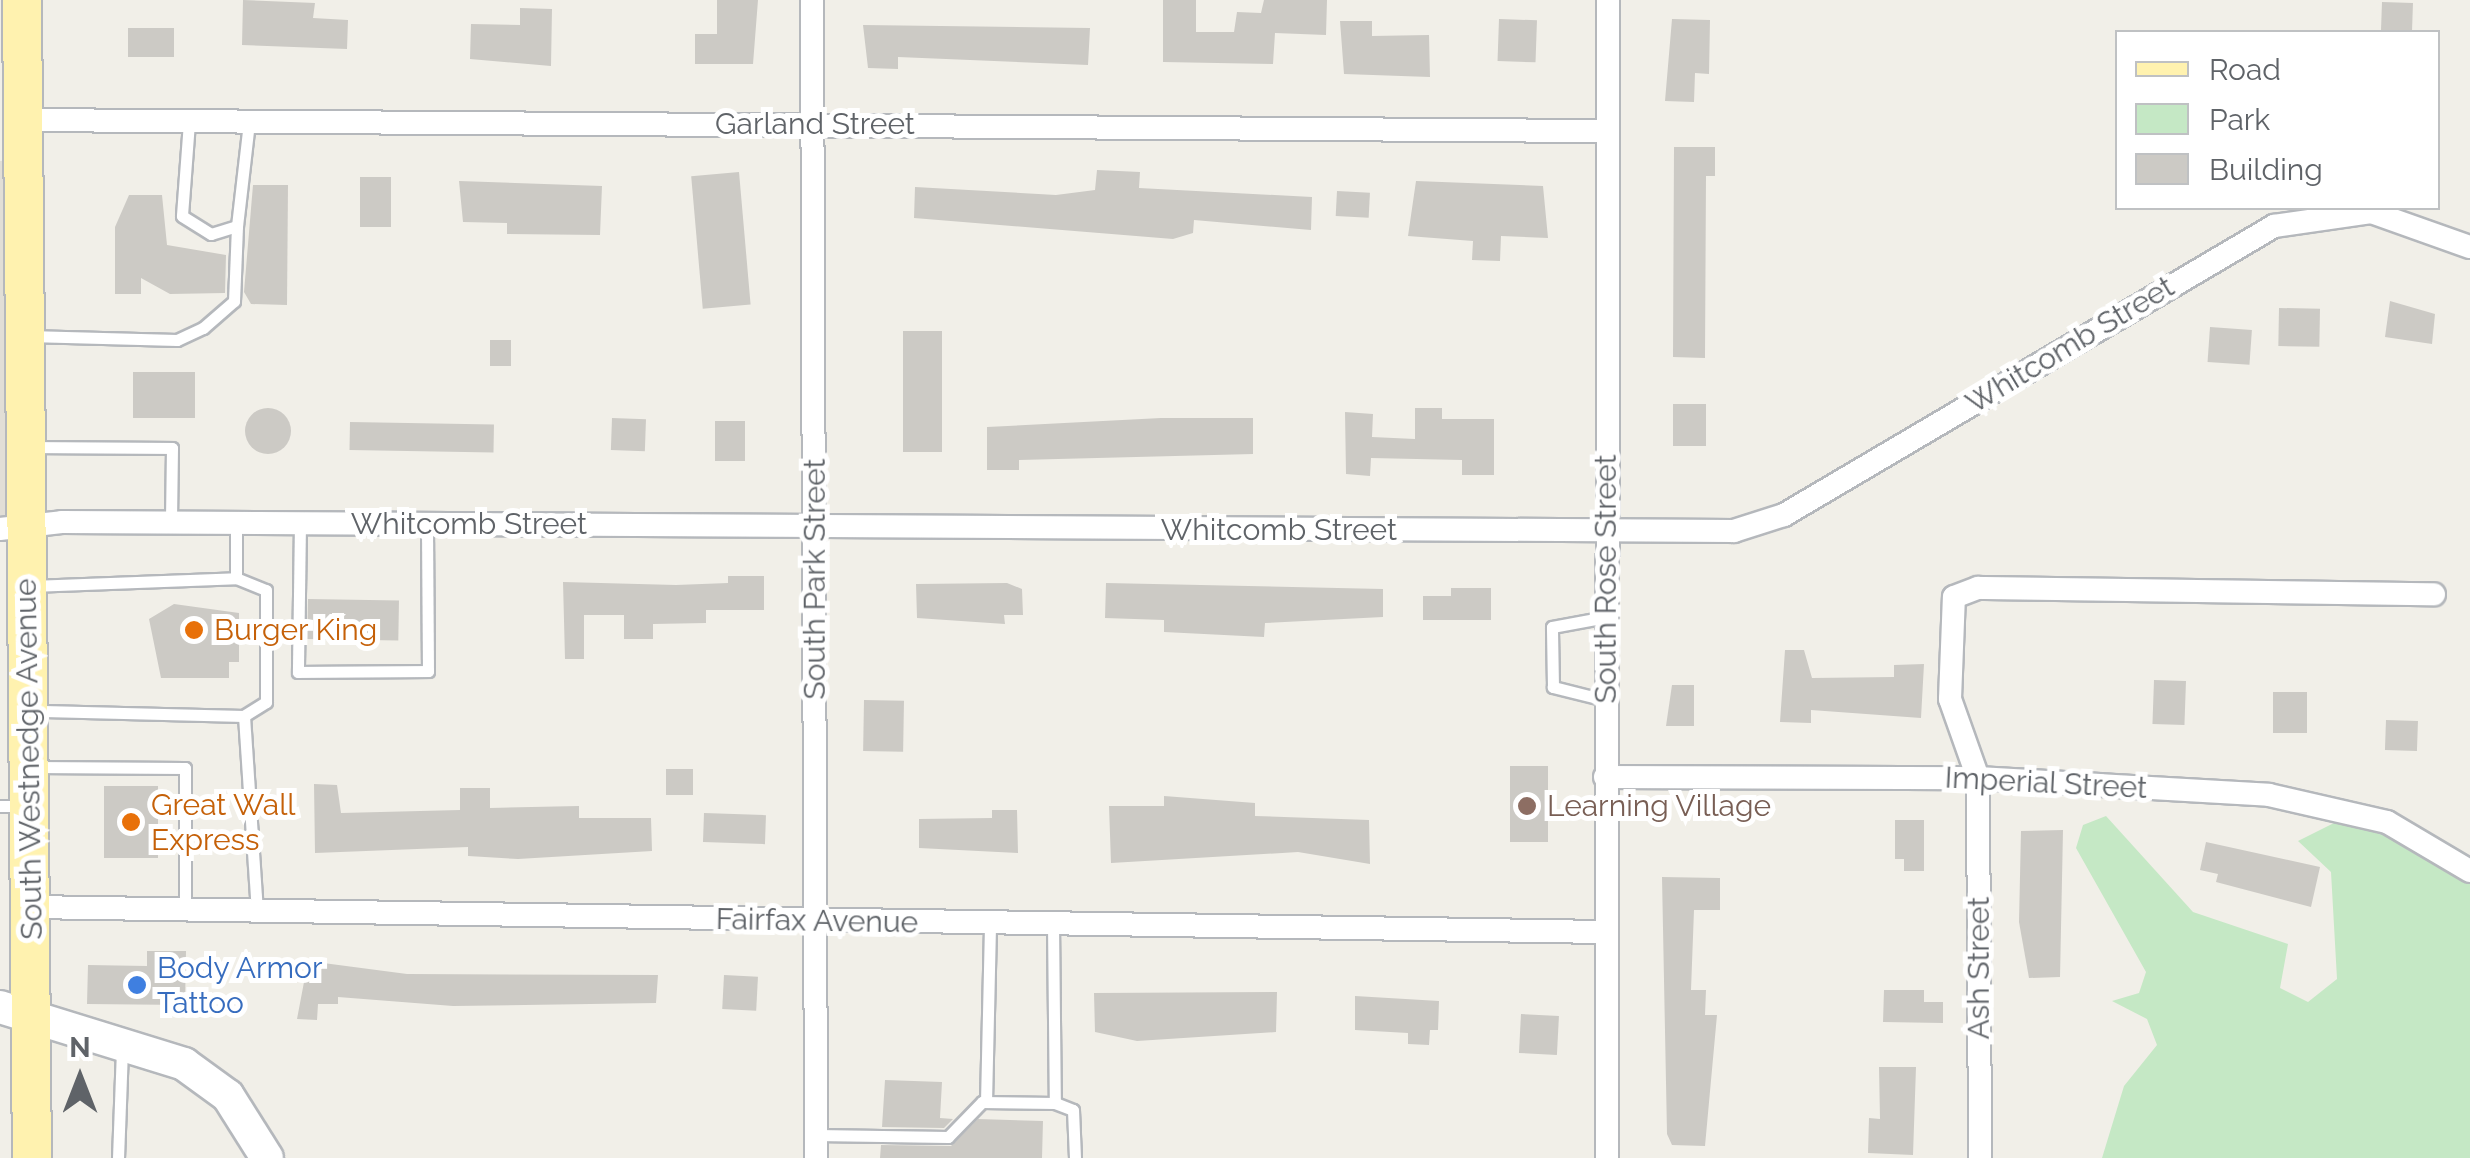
<!DOCTYPE html>
<style>
body{margin:0}
#map{position:relative;width:2470px;height:1158px;overflow:hidden;background:#f1efe8;font-family:Raleway,sans-serif}
div>[style]{position:absolute}
[style*='--x']{left:calc(var(--x)*1px);top:calc(var(--y)*1px);width:calc(var(--w)*1px);rotate:calc(var(--a)*1deg)}
.education>*{inset:0;background:#e1ded6}
.green>*{inset:0;background:#c5e8c5}
.building>*{inset:0;background:#cccac5;transform-origin:0 0}
.round{border-radius:50%}
.roads{filter:drop-shadow(2px 0 #b5b8bc) drop-shadow(-2px 0 #b5b8bc) drop-shadow(0 2px #b5b8bc) drop-shadow(0 -2px #b5b8bc)}
.lane>*{height:11px;margin:-5.5px;padding:0 5.5px;transform-origin:5.5px;border-radius:5.5px;background:#fff}
.street>*{height:22px;margin:-11px;padding:0 11px;transform-origin:11px;border-radius:11px;background:#fff}
.secondary>*{height:32px;margin:-16px;padding:0 16px;transform-origin:16px;border-radius:16px;background:#fff}
.primary>*{height:38px;margin:-19px;padding:0 19px;transform-origin:19px;border-radius:19px;background:#fff2af}
.dots>*{width:28px;height:28px;translate:-50% -50%;box-sizing:border-box;border:5px solid #fff;border-radius:50%}
span{translate:-50% -50%;white-space:nowrap;text-align:center;line-height:1.15;-webkit-text-stroke:10px #fff;paint-order:stroke}
.street-label{font-size:30px;color:#5f6368}
.food-label{font-size:30px;color:#c56008}
.left{translate:0 -50%;text-align:left}
.education-label{font-size:30px;color:#785e54}
.shop-label{font-size:30px;color:#366cbe}
.legend{position:absolute;left:2115px;top:30px;width:325px;height:180px;box-sizing:border-box;background:#fff;border:2px solid #bfc1c3;margin:0;padding:12px 18px;list-style:none;font-size:30px;color:#5f6368}
.legend li{display:flex;align-items:center;gap:20px;height:50px}
.legend b{width:50px;border:2px solid #bfc1c3}
.north{position:absolute;left:30px;top:1028px;width:100px;height:100px;-webkit-text-stroke:8px #fff;paint-order:stroke;rotate:0deg;font-size:28px;font-weight:700;line-height:40px;text-align:center;color:#5f6368}
.north::after{content:'';display:block;margin:auto;width:35px;height:45px;background:#5f6368;clip-path:polygon(50% 0,100% 100%,50% 72%,0 100%)}
</style>
<div id="map">
<div class="education">
<i style="clip-path:polygon(22px 160px,26px 522px,0 529px,0 161px)"></i>
</div>
<div class="green">
<i style="clip-path:polygon(2106px 816px,2193px 912px,2288px 944px,2280px 988px,2308px 1002px,2337px 979px,2331px 872px,2298px 841px,2338px 821px,2387px 831px,2470px 883px,2470px 1158px,2102px 1158px,2124px 1086px,2157px 1045px,2147px 1019px,2112px 1001px,2139px 993px,2146px 972px,2076px 848px,2083px 825px)"></i>
</div>
<div class="building">
<i style="clip-path:polygon(243px 0,315px 3px,313px 18px,348px 20px,347px 49px,242px 45px)"></i>
<i style="clip-path:polygon(717px 0,758px 0,753px 64px,695px 64px,695px 34px,717px 34px)"></i>
<i style="clip-path:polygon(1163px 0,1196px 0,1196px 32px,1234px 32px,1237px 12px,1261px 13px,1264px 0,1327px 0,1326px 35px,1275px 33px,1273px 64px,1163px 62px)"></i>
<i style="left:2382px;top:2px;width:31px;height:30px;rotate:2deg"></i>
<i style="clip-path:polygon(520px 8px,552px 9px,551px 66px,470px 59px,471px 24px,520px 25px)"></i>
<i style="left:1499px;top:19px;width:38px;height:42px;rotate:2deg"></i>
<i style="clip-path:polygon(1672px 19px,1710px 20px,1709px 74px,1695px 73px,1694px 102px,1665px 101px)"></i>
<i style="clip-path:polygon(1340px 21px,1372px 21px,1372px 36px,1429px 35px,1430px 77px,1344px 74px)"></i>
<i style="clip-path:polygon(863px 25px,1090px 28px,1088px 65px,898px 57px,898px 69px,868px 68px)"></i>
<i style="left:128px;top:28px;width:46px;height:29px"></i>
<i style="clip-path:polygon(1674px 147px,1715px 147px,1715px 176px,1706px 176px,1705px 358px,1673px 357px)"></i>
<i style="clip-path:polygon(1097px 170px,1140px 172px,1139px 188px,1312px 197px,1311px 230px,1194px 220px,1193px 233px,1173px 239px,914px 218px,915px 187px,1056px 195px,1095px 190px)"></i>
<i style="left:739px;top:172px;width:133px;height:48px;rotate:85deg"></i>
<i style="left:360px;top:177px;width:31px;height:50px"></i>
<i style="clip-path:polygon(459px 181px,602px 186px,600px 235px,507px 234px,507px 223px,463px 222px)"></i>
<i style="clip-path:polygon(1416px 181px,1543px 186px,1548px 238px,1501px 236px,1500px 261px,1472px 260px,1473px 241px,1408px 236px)"></i>
<i style="clip-path:polygon(253px 185px,288px 185px,287px 305px,251px 304px,244px 292px)"></i>
<i style="left:1337px;top:191px;width:33px;height:25px;rotate:3deg"></i>
<i style="clip-path:polygon(129px 195px,162px 195px,167px 245px,226px 255px,225px 293px,170px 294px,141px 278px,141px 294px,115px 294px,115px 227px)"></i>
<i style="clip-path:polygon(2390px 301px,2435px 314px,2432px 344px,2385px 337px)"></i>
<i style="left:2279px;top:308px;width:41px;height:38px;rotate:1deg"></i>
<i style="left:2210px;top:327px;width:42px;height:35px;rotate:4deg"></i>
<i style="left:942px;top:331px;width:121px;height:39px;rotate:90deg"></i>
<i style="left:490px;top:340px;width:21px;height:26px"></i>
<i style="left:133px;top:372px;width:62px;height:46px"></i>
<i style="left:1673px;top:404px;width:33px;height:42px"></i>
<i class="round" style="left:245px;top:408px;width:46px;height:46px"></i>
<i style="clip-path:polygon(1415px 408px,1442px 408px,1442px 419px,1494px 419px,1494px 475px,1462px 475px,1462px 460px,1371px 458px,1370px 476px,1346px 474px,1345px 412px,1373px 414px,1372px 437px,1415px 439px)"></i>
<i style="left:612px;top:418px;width:34px;height:32px;rotate:2deg"></i>
<i style="clip-path:polygon(1161px 418px,1253px 418px,1253px 454px,1019px 460px,1019px 470px,987px 470px,987px 427px)"></i>
<i style="left:715px;top:421px;width:30px;height:40px"></i>
<i style="left:350px;top:422px;width:144px;height:28px;rotate:1deg"></i>
<i style="clip-path:polygon(728px 576px,764px 576px,764px 610px,706px 610px,706px 623px,653px 624px,653px 639px,624px 639px,624px 615px,584px 615px,584px 659px,565px 659px,563px 582px,676px 585px,728px 583px)"></i>
<i style="clip-path:polygon(1007px 583px,1022px 589px,1023px 615px,1004px 615px,1005px 624px,917px 618px,916px 584px)"></i>
<i style="clip-path:polygon(1106px 583px,1383px 589px,1383px 617px,1265px 623px,1264px 637px,1164px 632px,1164px 620px,1105px 618px)"></i>
<i style="clip-path:polygon(1451px 588px,1491px 588px,1491px 620px,1423px 620px,1423px 596px,1451px 596px)"></i>
<i style="left:308px;top:599px;width:91px;height:40px;rotate:1deg"></i>
<i style="clip-path:polygon(174px 604px,239px 613px,239px 662px,229px 662px,229px 678px,161px 678px,149px 619px)"></i>
<i style="clip-path:polygon(1785px 650px,1804px 650px,1812px 678px,1894px 677px,1894px 665px,1924px 664px,1921px 718px,1811px 710px,1811px 723px,1780px 722px)"></i>
<i style="left:2154px;top:680px;width:32px;height:44px;rotate:2deg"></i>
<i style="clip-path:polygon(1672px 685px,1694px 685px,1694px 726px,1666px 726px)"></i>
<i style="left:2273px;top:692px;width:34px;height:41px"></i>
<i style="left:864px;top:700px;width:40px;height:51px;rotate:1deg"></i>
<i style="left:2386px;top:720px;width:32px;height:30px;rotate:2deg"></i>
<i style="left:1548px;top:766px;width:76px;height:38px;rotate:90deg"></i>
<i style="left:666px;top:769px;width:27px;height:26px"></i>
<i style="clip-path:polygon(314px 784px,337px 785px,341px 813px,460px 810px,460px 788px,490px 788px,490px 808px,579px 806px,579px 818px,651px 818px,652px 851px,518px 859px,468px 856px,468px 847px,315px 853px)"></i>
<i style="left:104px;top:786px;width:54px;height:72px"></i>
<i style="clip-path:polygon(1164px 796px,1255px 803px,1255px 816px,1369px 820px,1370px 864px,1298px 852px,1111px 863px,1109px 806px,1164px 806px)"></i>
<i style="clip-path:polygon(992px 810px,1017px 810px,1018px 853px,919px 848px,919px 819px,992px 818px)"></i>
<i style="left:704px;top:813px;width:62px;height:29px;rotate:2deg"></i>
<i style="clip-path:polygon(1895px 820px,1924px 820px,1924px 871px,1904px 871px,1904px 859px,1895px 859px)"></i>
<i style="clip-path:polygon(2063px 830px,2060px 977px,2029px 978px,2019px 922px,2021px 831px)"></i>
<i style="clip-path:polygon(2206px 842px,2320px 867px,2311px 907px,2216px 882px,2218px 874px,2200px 870px)"></i>
<i style="clip-path:polygon(1662px 877px,1720px 878px,1720px 910px,1694px 910px,1691px 990px,1706px 990px,1705px 1015px,1717px 1015px,1705px 1146px,1672px 1145px,1667px 1134px)"></i>
<i style="clip-path:polygon(147px 951px,186px 951px,185px 1005px,87px 1004px,88px 965px,147px 966px)"></i>
<i style="clip-path:polygon(308px 961px,407px 974px,658px 975px,656px 1003px,453px 1006px,338px 997px,338px 1004px,318px 1004px,317px 1020px,297px 1019px)"></i>
<i style="left:724px;top:975px;width:34px;height:34px;rotate:3deg"></i>
<i style="clip-path:polygon(1884px 990px,1924px 990px,1924px 1002px,1943px 1002px,1943px 1023px,1883px 1022px)"></i>
<i style="clip-path:polygon(1277px 992px,1276px 1032px,1137px 1041px,1095px 1032px,1094px 993px)"></i>
<i style="clip-path:polygon(1355px 996px,1439px 1001px,1438px 1030px,1430px 1030px,1429px 1045px,1408px 1044px,1408px 1033px,1355px 1030px)"></i>
<i style="left:1521px;top:1014px;width:38px;height:39px;rotate:3deg"></i>
<i style="clip-path:polygon(1879px 1067px,1916px 1067px,1913px 1155px,1868px 1153px,1869px 1118px,1880px 1119px)"></i>
<i style="clip-path:polygon(885px 1080px,942px 1082px,940px 1118px,953px 1119px,944px 1128px,882px 1127px)"></i>
<i style="clip-path:polygon(978px 1119px,1043px 1121px,1042px 1158px,880px 1158px,881px 1145px,951px 1146px)"></i>
</div>
<div class="roads">
<div class="lane">
<i style="--x:189;--y:122;--w:94;--a:94.3"></i>
<i style="--x:182;--y:216;--w:34;--a:32"></i>
<i style="--x:211;--y:234;--w:27;--a:-17"></i>
<i style="--x:237;--y:226;--w:105;--a:-83.4"></i>
<i style="--x:28;--y:336;--w:149;--a:1.5"></i>
<i style="--x:177;--y:340;--w:29;--a:-25"></i>
<i style="--x:203;--y:328;--w:41;--a:-41.1"></i>
<i style="--x:234;--y:301;--w:75;--a:-87.7"></i>
<i style="--x:30;--y:447;--w:142;--a:0.4"></i>
<i style="--x:172;--y:448;--w:74;--a:90.8"></i>
<i style="--x:236;--y:523;--w:55;--a:90"></i>
<i style="--x:300;--y:523;--w:149;--a:90.8"></i>
<i style="--x:298;--y:672;--w:130;--a:-0.4"></i>
<i style="--x:428;--y:671;--w:147;--a:-90.4"></i>
<i style="--x:31;--y:586;--w:205;--a:-2.2"></i>
<i style="--x:236;--y:578;--w:32;--a:22"></i>
<i style="--x:266;--y:590;--w:112;--a:90"></i>
<i style="--x:266;--y:702;--w:26;--a:148"></i>
<i style="--x:244;--y:716;--w:211;--a:-178.6"></i>
<i style="--x:1605;--y:700;--w:54;--a:-166"></i>
<i style="--x:1553;--y:687;--w:60;--a:-91"></i>
<i style="--x:1552;--y:627;--w:55;--a:-10.5"></i>
<i style="--x:244;--y:716;--w:195;--a:86.2"></i>
<i style="--x:33;--y:767;--w:152;--a:0.4"></i>
<i style="--x:185;--y:768;--w:142;--a:90"></i>
<i style="--x:0;--y:806;--w:26;--a:0"></i>
<i style="--x:1053;--y:924;--w:179;--a:89.4"></i>
<i style="--x:986;--y:1102;--w:179;--a:-88.7"></i>
<i style="--x:816;--y:1135;--w:132;--a:0.9"></i>
<i style="--x:948;--y:1137;--w:49;--a:-45.8"></i>
<i style="--x:982;--y:1102;--w:73;--a:0.8"></i>
<i style="--x:1055;--y:1103;--w:19;--a:21"></i>
<i style="--x:1073;--y:1110;--w:48;--a:87.6"></i>
<i style="--x:118;--y:1158;--w:111;--a:-87.9"></i>
</div>
<div class="street">
<i style="--x:812;--y:0;--w:1158;--a:89.8"></i>
<i style="--x:22;--y:120;--w:1586;--a:0.4"></i>
<i style="--x:0;--y:529;--w:62;--a:-6.4"></i>
<i style="--x:62;--y:522;--w:1672;--a:0.31"></i>
<i style="--x:1734;--y:531;--w:52;--a:-17.7"></i>
<i style="--x:1784;--y:515;--w:569;--a:-30.53"></i>
<i style="--x:2274;--y:226;--w:98;--a:-8.2"></i>
<i style="--x:2371;--y:212;--w:105;--a:19.5"></i>
<i style="--x:1605;--y:777;--w:373;--a:0.2"></i>
<i style="--x:1978;--y:778;--w:291;--a:3.3"></i>
<i style="--x:2269;--y:795;--w:121;--a:12.9"></i>
<i style="--x:2387;--y:822;--w:96;--a:30.6"></i>
<i style="--x:30;--y:907;--w:1574;--a:0.91"></i>
<i style="--x:1607;--y:1158;--w:1158;--a:-89.95"></i>
<i style="--x:1980;--y:1158;--w:380;--a:-90.3"></i>
<i style="--x:1978;--y:778;--w:84;--a:-109.5"></i>
<i style="--x:1950;--y:699;--w:102;--a:-87.8"></i>
<i style="--x:1954;--y:597;--w:26;--a:-21"></i>
<i style="--x:1978;--y:588;--w:456;--a:0.8"></i>
</div>
<div class="secondary">
<i style="--x:0;--y:1007;--w:193;--a:17.2"></i>
<i style="--x:184;--y:1064;--w:54;--a:36"></i>
<i style="--x:228;--y:1096;--w:73;--a:57.8"></i>
</div>
<div class="primary">
<i style="--x:22;--y:0;--w:1158;--a:89.51"></i>
</div>
</div>
<div class="dots">
<i style="left:194px;top:630px;background:#e8710a"></i>
<i style="left:1527px;top:806px;background:#8d6e63"></i>
<i style="left:131px;top:822px;background:#e8710a"></i>
<i style="left:137px;top:985px;background:#3f7fe0"></i>
</div>
<div class="street-label">
<span style="left:815px;top:124px">Garland Street</span>
<span style="left:2070px;top:345px;rotate:-31deg">Whitcomb Street</span>
<span style="left:469px;top:524px">Whitcomb Street</span>
<span style="left:1279px;top:530px">Whitcomb Street</span>
<span style="left:815px;top:579px;rotate:-90deg">South Park Street</span>
<span style="left:1606px;top:579px;rotate:-90deg">South Rose Street</span>
<span style="left:29px;top:759px;rotate:-91deg">South Westnedge Avenue</span>
<span style="left:2046px;top:783px;rotate:3deg">Imperial Street</span>
<span style="left:817px;top:921px;rotate:1deg">Fairfax Avenue</span>
<span style="left:1979px;top:968px;rotate:-90deg">Ash Street</span>
</div>
<div class="food-label">
<span class="left" style="left:214px;top:630px">Burger King</span>
<span class="left" style="left:151px;top:822px">Great Wall<br>Express</span>
</div>
<div class="education-label">
<span class="left" style="left:1547px;top:806px">Learning Village</span>
</div>
<div class="shop-label">
<span class="left" style="left:157px;top:985px">Body Armor<br>Tattoo</span>
</div>
<ul class="legend">
<li><b style="height:12px;background:#fff2af"></b>Road</li>
<li><b style="height:28px;background:#c5e8c5"></b>Park</li>
<li><b style="height:28px;background:#cccac5"></b>Building</li>
</ul>
<div class="north">N</div>
</div>
